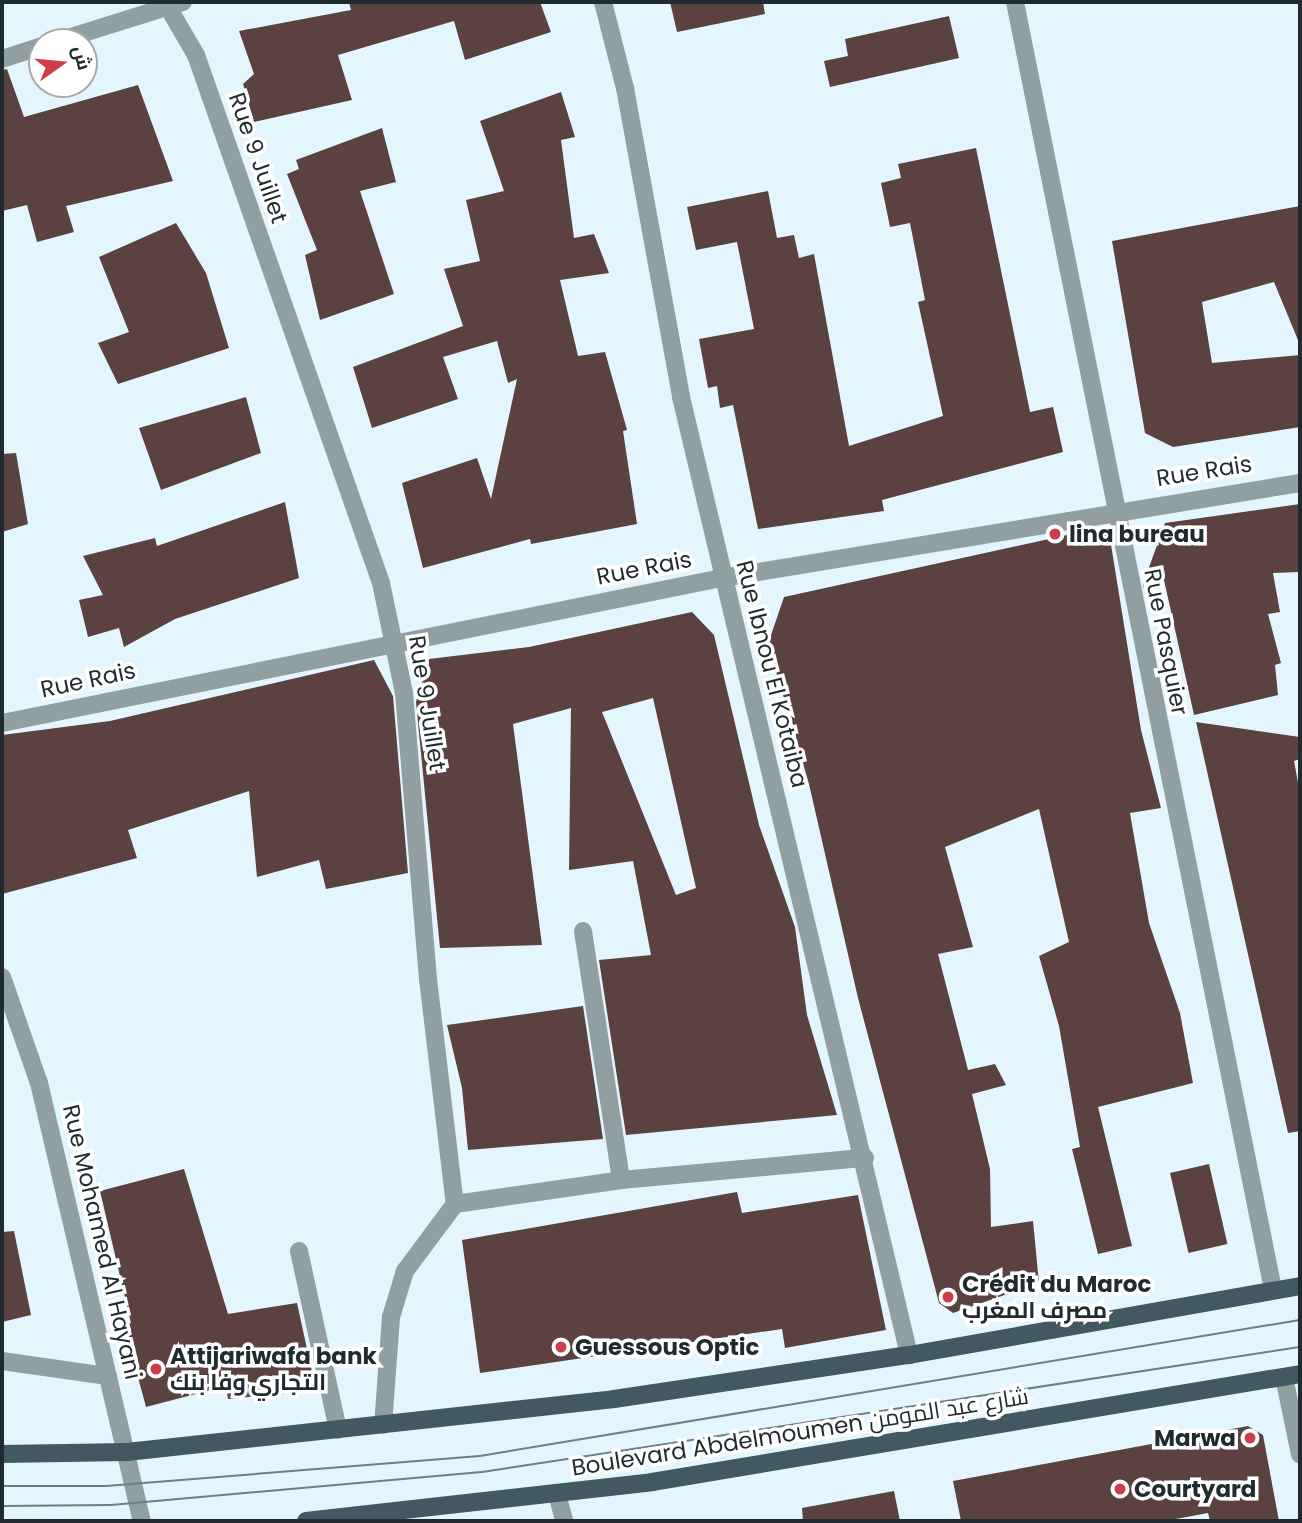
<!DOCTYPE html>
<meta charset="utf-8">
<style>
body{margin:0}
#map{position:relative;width:1302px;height:1523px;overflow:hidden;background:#e3f6fd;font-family:Poppins,Cairo,sans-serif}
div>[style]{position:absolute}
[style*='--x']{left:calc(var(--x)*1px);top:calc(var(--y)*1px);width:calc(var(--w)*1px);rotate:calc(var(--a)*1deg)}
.building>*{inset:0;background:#5b4140;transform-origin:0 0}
.minor>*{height:18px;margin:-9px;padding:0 9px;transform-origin:9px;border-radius:9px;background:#919ea2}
.major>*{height:18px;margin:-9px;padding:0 9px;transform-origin:9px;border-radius:9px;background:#425961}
.tram>*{height:2px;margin:-1px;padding:0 1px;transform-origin:1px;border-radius:1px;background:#6f7e83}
.dots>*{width:19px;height:19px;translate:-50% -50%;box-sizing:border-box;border:4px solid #fff;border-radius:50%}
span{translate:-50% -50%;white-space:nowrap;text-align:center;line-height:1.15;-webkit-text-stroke:7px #fff;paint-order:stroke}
.street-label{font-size:23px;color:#1f2b2f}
.poi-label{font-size:23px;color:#1f2b2f;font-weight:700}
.left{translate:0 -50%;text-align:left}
.right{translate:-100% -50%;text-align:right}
.frame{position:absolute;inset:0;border:4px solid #1f2b2f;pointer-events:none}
.north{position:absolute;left:28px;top:28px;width:70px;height:70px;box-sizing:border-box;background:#fff;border:2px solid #a5aaac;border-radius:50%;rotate:75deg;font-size:19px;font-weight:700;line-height:28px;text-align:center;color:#1f2b2f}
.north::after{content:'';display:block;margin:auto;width:24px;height:32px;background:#ce3e4a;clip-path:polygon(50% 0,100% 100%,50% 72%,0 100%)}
</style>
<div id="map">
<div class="building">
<i style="clip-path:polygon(349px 2px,540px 2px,551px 32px,465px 60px,454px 21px,338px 55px,352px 100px,254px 122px,243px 84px,254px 74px,239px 31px,351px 10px)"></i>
<i style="clip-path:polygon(670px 2px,763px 2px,765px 14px,677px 32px)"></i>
<i style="clip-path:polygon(949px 16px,959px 58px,830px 87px,824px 61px,848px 56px,845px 39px)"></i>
<i style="clip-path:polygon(7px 69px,24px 117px,138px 85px,173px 181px,66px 206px,74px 232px,37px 242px,27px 205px,2px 211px,2px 70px)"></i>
<i style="clip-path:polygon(561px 92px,575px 137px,561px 140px,574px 238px,594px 234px,609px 273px,560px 280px,578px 356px,605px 352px,627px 430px,623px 431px,637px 524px,531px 544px,530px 539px,423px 568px,402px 483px,477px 458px,491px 499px,517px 379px,508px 383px,497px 341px,443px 357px,458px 399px,372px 428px,353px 367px,463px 326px,444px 269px,480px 261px,466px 200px,504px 191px,480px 121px)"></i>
<i style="clip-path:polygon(382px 128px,396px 182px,360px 191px,394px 294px,320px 320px,305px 255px,317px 250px,287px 174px,299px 169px,296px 160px)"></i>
<i style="clip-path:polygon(976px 148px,1030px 412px,1053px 407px,1063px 452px,882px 500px,884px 511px,758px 529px,733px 405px,720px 408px,717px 386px,708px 388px,699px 339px,754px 329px,737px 242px,696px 250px,687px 207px,768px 191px,777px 238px,794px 235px,799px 258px,814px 254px,849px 446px,943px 416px,918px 302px,925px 300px,910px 223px,890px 227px,881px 183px,901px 178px,898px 164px)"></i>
<i style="clip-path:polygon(1300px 206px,1300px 345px,1274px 282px,1202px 302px,1212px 363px,1300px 355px,1300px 427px,1173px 447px,1145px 433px,1112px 241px)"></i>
<i style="clip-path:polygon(176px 223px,206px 273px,229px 348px,118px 384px,98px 343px,129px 332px,99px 257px)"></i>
<i style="clip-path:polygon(246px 397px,261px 453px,161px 490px,139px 428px)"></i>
<i style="clip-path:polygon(16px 453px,28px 524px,2px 532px,2px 454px)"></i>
<i style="clip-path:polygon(285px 502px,299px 578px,175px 619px,124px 647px,119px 628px,88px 637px,79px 600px,103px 595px,83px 556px,155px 538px,157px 546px)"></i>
<i style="clip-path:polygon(1300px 504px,1300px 572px,1273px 573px,1280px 612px,1268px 614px,1281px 663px,1275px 665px,1278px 695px,1194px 715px,1164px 580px,1144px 589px,1143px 584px,1165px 523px)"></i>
<i style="clip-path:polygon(1108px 526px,1141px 730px,1161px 808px,1130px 813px,1149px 923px,1180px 1013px,1193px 1083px,1098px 1107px,1132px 1246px,1098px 1254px,1072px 1149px,1080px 1147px,1059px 1026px,1039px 956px,1069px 942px,1039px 809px,945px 847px,973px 947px,938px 954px,968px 1070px,995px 1064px,1006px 1085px,972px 1094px,990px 1169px,991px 1227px,1033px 1221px,1039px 1283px,953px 1313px,939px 1303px,858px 998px,809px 784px,768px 644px,784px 597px)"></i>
<i style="clip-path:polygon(evenodd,692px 612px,714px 635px,759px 825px,795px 927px,807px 1015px,837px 1115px,626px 1135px,599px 960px,651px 955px,633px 861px,569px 870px,571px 708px,513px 724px,542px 945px,440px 948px,416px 702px,429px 659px,529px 647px,692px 612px,653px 698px,696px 888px,676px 895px,602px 712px,653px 698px)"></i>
<i style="clip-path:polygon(374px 660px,393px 696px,408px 873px,326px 889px,319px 860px,257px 877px,249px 791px,128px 830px,137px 858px,2px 894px,2px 735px,110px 721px)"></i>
<i style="clip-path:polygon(1196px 722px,1300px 737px,1300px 759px,1294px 761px,1300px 793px,1300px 1131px,1288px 1133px)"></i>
<i style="clip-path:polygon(583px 1006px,603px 1139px,468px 1150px,462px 1088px,447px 1025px)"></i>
<i style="left:1209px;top:1164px;width:82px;height:40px;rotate:77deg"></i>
<i style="clip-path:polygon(184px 1169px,228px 1314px,297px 1303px,316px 1390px,228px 1399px,226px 1386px,146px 1407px,124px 1325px,131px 1323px,100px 1191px)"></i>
<i style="clip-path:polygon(737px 1192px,742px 1213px,858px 1195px,886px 1330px,785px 1348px,782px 1329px,480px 1373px,462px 1240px)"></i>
<i style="clip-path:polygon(14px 1231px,31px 1315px,2px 1322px,2px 1232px)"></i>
<i style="clip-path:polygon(1248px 1426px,1263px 1435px,1279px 1521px,1210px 1521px,1208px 1513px,1165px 1521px,961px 1521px,953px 1481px)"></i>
<i style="clip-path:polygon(894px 1491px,900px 1521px,803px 1521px,802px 1508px)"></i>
</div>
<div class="minor">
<i style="--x:165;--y:2;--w:61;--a:59.7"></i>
<i style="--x:196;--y:55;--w:559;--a:70.69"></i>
<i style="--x:381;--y:583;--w:112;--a:78.2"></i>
<i style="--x:404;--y:693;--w:287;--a:85.2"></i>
<i style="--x:428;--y:979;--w:227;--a:83.2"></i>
<i style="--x:455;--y:1204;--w:84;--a:126.7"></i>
<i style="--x:405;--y:1271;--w:48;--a:106.9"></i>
<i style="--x:391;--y:1317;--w:108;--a:94.2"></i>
<i style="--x:603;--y:2;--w:89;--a:75.7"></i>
<i style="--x:625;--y:88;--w:314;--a:79.7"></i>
<i style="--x:681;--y:397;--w:985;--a:76.61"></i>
<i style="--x:1015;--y:2;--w:1314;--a:78.67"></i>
<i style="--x:55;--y:42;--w:134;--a:-17.4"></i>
<i style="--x:2;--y:59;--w:42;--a:-18"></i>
<i style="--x:2;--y:723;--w:734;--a:-11.39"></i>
<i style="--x:722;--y:578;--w:586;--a:-9.33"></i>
<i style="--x:583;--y:931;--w:252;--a:81.3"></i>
<i style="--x:621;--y:1180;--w:245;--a:-5.2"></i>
<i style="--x:2;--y:977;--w:112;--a:70.8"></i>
<i style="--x:39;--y:1083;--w:450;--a:76.8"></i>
<i style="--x:455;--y:1204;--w:168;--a:-8.2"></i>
<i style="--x:299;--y:1251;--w:183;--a:77.7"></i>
<i style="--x:2;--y:1361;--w:107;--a:8.1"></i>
<i style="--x:1284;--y:1377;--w:79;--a:78.3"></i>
<i style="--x:557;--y:1494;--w:28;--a:75"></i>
</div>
<div class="major">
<i style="--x:2;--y:1454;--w:125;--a:-0.9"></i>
<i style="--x:127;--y:1452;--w:490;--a:-6.2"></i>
<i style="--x:614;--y:1399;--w:298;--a:-8.5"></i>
<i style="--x:909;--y:1355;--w:397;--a:-10"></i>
<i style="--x:306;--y:1521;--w:348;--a:-6.4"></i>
<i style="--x:652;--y:1482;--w:657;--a:-9.46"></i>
</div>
<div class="tram">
<i style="--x:2;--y:1486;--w:104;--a:0"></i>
<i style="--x:106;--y:1486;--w:375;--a:-4.6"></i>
<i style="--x:480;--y:1456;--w:831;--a:-9.42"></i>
<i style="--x:2;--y:1506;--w:109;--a:-0.5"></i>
<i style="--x:111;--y:1505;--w:372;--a:-5.1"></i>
<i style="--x:482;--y:1472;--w:827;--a:-8.69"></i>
</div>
<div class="dots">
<i style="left:1055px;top:534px;background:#ce3e4a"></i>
<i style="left:948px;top:1297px;background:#ce3e4a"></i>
<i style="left:561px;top:1347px;background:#ce3e4a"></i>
<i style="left:156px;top:1369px;background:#ce3e4a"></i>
<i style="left:1250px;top:1438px;background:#ce3e4a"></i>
<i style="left:1120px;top:1489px;background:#ce3e4a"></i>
</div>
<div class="street-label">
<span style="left:258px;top:158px;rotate:71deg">Rue 9 Juillet</span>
<span style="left:1204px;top:471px;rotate:-9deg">Rue Rais</span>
<span style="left:644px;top:568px;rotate:-11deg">Rue Rais</span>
<span style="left:1166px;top:642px;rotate:79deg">Rue Pasquier</span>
<span style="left:772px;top:674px;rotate:76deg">Rue Ibnou El Kotaiba</span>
<span style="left:88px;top:680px;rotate:-12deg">Rue Rais</span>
<span style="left:427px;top:703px;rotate:81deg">Rue 9 Juillet</span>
<span style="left:102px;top:1242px;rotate:77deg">Rue Mohamed Al Hayani</span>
<span style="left:800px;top:1432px;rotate:-9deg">Boulevard Abdelmoumen شارع عبد المومن</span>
</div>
<div class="poi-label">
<span class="left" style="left:1069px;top:534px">lina bureau</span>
<span class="left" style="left:962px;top:1297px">Crédit du Maroc<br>مصرف المغرب</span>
<span class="left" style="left:575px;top:1347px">Guessous Optic</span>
<span class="left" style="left:170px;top:1369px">Attijariwafa bank<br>التجاري وفا بنك</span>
<span class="right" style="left:1236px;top:1438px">Marwa</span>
<span class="left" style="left:1134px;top:1489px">Courtyard</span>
</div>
<div class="frame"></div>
<div class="north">ش</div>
</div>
